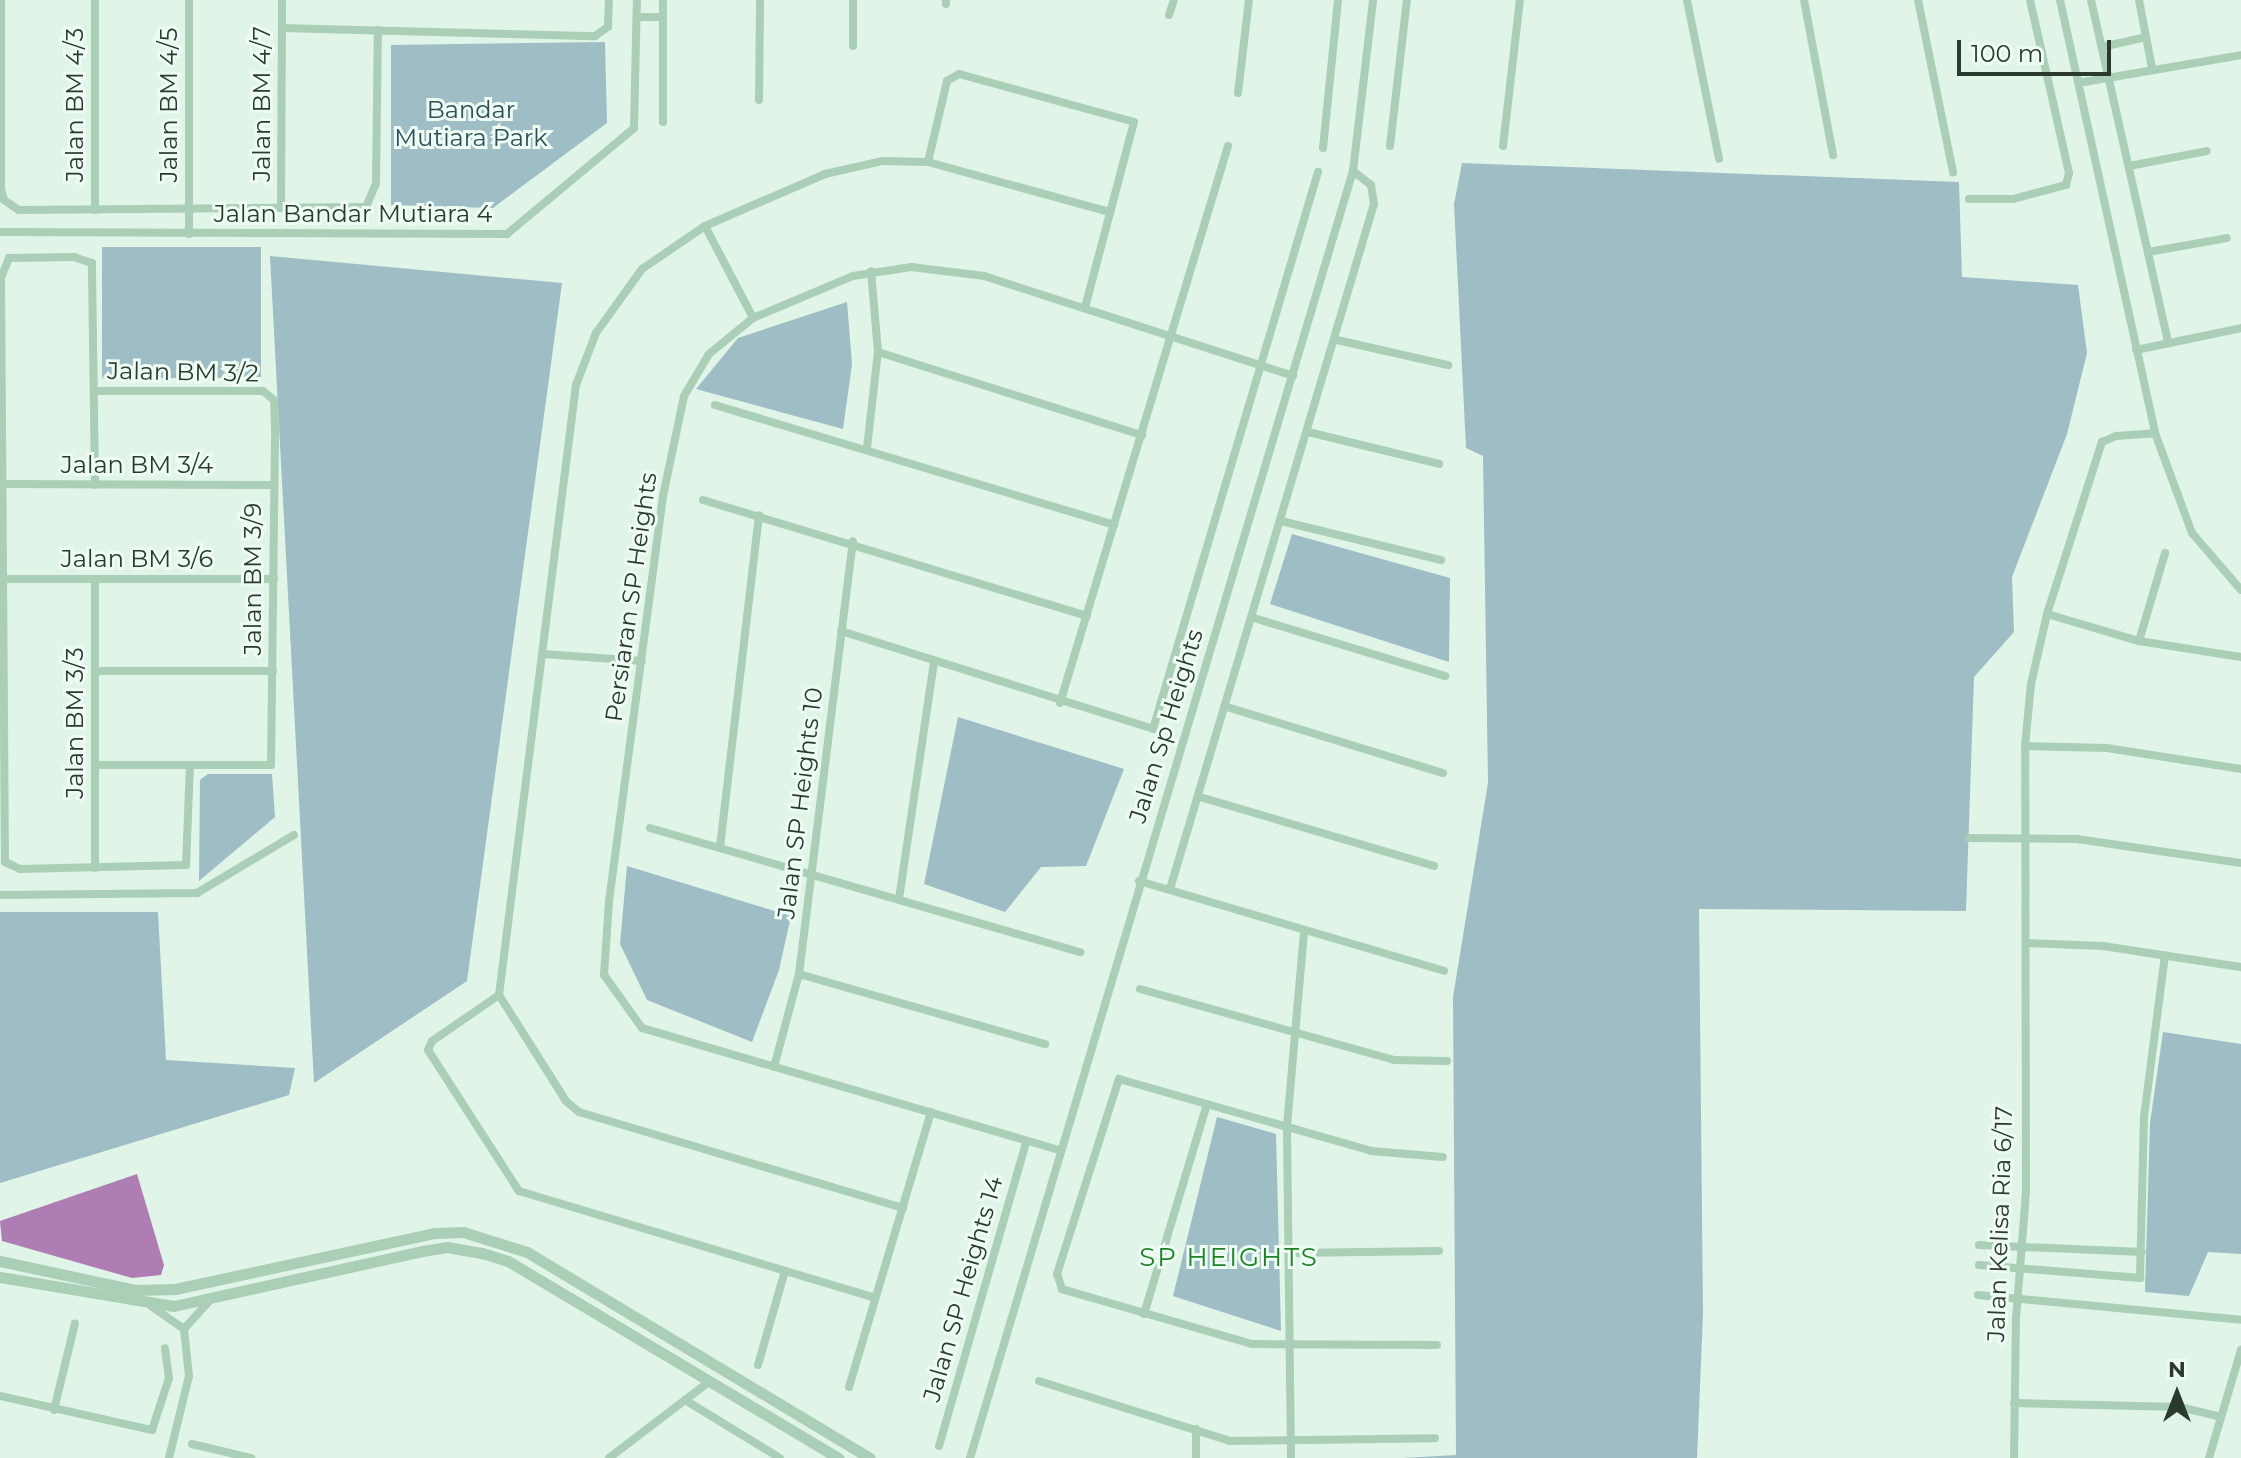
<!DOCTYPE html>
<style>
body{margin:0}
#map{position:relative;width:2241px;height:1458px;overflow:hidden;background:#e0f4e8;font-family:Montserrat,sans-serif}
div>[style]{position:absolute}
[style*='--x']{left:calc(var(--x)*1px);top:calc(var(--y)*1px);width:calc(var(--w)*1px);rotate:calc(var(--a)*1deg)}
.green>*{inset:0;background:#9ebdc5;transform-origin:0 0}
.water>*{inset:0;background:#ae7db3}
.minor>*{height:8px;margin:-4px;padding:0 4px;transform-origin:4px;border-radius:4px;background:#aaceb6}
.tertiary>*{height:11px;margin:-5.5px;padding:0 5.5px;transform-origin:5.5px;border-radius:5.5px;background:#aaceb6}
span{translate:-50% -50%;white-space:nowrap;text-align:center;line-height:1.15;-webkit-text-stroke:6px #edfbf3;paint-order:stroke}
.street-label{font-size:24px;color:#2a3b2d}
.park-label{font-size:24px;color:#2c505b}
.neighbourhood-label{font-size:26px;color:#1d8228;letter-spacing:2px}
.north{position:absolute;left:2137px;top:1354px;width:80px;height:80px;-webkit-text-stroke:6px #edfbf3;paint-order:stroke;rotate:0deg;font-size:22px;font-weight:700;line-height:32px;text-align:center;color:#2a3b2d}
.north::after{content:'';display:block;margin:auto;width:28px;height:36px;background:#2a3b2d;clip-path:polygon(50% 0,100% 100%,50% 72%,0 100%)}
.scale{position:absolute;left:1957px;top:40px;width:154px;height:36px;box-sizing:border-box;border:4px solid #2a3b2d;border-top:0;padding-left:10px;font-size:24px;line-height:28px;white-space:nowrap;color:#2a3b2d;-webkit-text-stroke:6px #edfbf3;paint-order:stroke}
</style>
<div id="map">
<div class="green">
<i style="clip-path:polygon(605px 42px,607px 123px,493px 208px,391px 205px,391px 45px)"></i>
<i style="clip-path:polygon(1462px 163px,1959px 182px,1962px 277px,2078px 285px,2087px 353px,2067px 434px,2012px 577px,2014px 632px,1974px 677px,1966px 911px,1699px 909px,1703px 1314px,1697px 1458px,1403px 1458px,1456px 1455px,1453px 997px,1488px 783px,1483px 456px,1466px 448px,1454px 204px)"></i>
<i style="left:102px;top:247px;width:159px;height:131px"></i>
<i style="clip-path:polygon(270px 256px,562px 283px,467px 981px,314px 1083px)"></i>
<i style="clip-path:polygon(847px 302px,852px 364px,843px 429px,696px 389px,738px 338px)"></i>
<i style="clip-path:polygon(1292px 534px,1450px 578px,1449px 662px,1270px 604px)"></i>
<i style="clip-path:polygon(958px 717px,1124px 769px,1086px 866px,1041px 867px,1005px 912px,924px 884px)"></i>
<i style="clip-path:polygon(208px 774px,272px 774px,275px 817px,199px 881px,200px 780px)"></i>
<i style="clip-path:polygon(627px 866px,791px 916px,779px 970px,752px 1042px,647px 1000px,620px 944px)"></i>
<i style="clip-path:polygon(0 912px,158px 912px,166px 1060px,295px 1068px,289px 1095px,0 1183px)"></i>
<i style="clip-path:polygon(2163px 1032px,2241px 1044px,2241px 1254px,2208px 1252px,2189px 1296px,2145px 1292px,2150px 1123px)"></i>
<i style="clip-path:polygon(1217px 1117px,1276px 1134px,1281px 1331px,1173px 1296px)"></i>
</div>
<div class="water">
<i style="clip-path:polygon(137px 1174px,164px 1265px,161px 1275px,132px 1278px,2px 1241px,0 1221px)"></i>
</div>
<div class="minor">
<i style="--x:1;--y:0;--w:189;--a:90"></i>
<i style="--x:1;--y:189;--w:11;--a:75"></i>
<i style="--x:4;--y:200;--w:18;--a:34"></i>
<i style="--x:19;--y:210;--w:347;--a:-0.5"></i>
<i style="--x:366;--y:207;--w:25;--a:-67"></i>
<i style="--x:376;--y:184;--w:154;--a:-89.3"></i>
<i style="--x:95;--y:0;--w:210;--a:90"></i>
<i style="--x:189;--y:0;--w:234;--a:90"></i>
<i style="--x:853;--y:0;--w:46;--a:90"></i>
<i style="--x:946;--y:0;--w:4;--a:90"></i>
<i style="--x:1687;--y:0;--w:162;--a:78.6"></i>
<i style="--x:1804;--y:0;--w:158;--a:79.4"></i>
<i style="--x:1918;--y:0;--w:176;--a:78.5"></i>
<i style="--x:2060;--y:0;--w:443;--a:77.6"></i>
<i style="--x:2155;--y:433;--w:107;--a:69.7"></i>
<i style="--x:2192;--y:533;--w:75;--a:49.3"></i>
<i style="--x:2091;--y:0;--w:352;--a:77.3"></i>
<i style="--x:2139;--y:0;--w:69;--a:79.2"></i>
<i style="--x:1169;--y:15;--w:16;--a:-72"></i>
<i style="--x:637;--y:17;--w:26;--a:0"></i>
<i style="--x:282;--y:28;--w:313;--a:1.5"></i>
<i style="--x:595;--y:36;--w:16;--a:-35"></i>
<i style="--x:608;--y:27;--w:27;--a:-88"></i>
<i style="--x:2102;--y:47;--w:45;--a:-12.8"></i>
<i style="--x:2078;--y:83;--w:165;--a:-9.7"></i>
<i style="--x:1238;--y:93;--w:94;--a:-83.3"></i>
<i style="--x:759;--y:100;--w:100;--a:-89.4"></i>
<i style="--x:663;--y:122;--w:122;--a:-90"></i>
<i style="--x:1390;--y:146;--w:147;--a:-83.4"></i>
<i style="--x:1503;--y:146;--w:147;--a:-83.4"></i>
<i style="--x:1323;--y:148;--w:149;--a:-84.2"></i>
<i style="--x:928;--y:162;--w:83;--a:-76.8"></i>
<i style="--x:947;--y:81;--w:14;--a:-30"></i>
<i style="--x:959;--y:74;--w:181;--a:15.3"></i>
<i style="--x:1134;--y:122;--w:191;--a:104.8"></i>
<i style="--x:2129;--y:166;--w:79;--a:-10.9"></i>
<i style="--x:1969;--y:199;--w:44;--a:0"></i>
<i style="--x:2013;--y:199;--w:55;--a:-14.8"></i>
<i style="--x:2066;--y:185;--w:12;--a:-76"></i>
<i style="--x:2069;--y:173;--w:177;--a:-102.7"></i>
<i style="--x:281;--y:208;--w:208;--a:-89.7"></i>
<i style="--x:705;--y:226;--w:104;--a:62.4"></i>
<i style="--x:0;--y:232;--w:507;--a:0.23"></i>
<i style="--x:507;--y:234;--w:165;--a:-39.8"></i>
<i style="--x:634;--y:128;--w:128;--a:-88.7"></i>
<i style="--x:2148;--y:252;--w:80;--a:-10"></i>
<i style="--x:1337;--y:340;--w:114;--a:12.7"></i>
<i style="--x:2136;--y:350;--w:107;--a:-11.8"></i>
<i style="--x:878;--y:352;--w:277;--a:17.5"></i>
<i style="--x:94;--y:391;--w:169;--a:0"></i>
<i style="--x:263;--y:391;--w:14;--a:39"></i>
<i style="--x:274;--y:400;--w:38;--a:88"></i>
<i style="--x:275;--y:438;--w:327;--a:90.7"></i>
<i style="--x:271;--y:765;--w:176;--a:180"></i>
<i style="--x:715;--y:405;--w:417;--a:16.7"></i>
<i style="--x:1308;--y:432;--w:135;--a:13.7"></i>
<i style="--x:867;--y:448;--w:97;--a:-83.5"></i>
<i style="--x:878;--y:352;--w:81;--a:-94.9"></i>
<i style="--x:1;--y:484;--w:272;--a:0.2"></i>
<i style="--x:95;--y:485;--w:222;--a:-90.8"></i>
<i style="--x:92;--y:263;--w:19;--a:-162"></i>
<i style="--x:74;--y:257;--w:65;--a:179.1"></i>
<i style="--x:9;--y:258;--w:22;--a:112"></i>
<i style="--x:1;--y:278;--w:584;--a:89.61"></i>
<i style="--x:5;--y:862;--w:17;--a:25"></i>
<i style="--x:20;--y:869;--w:166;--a:-1.4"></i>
<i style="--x:186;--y:865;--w:98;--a:-87.7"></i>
<i style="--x:703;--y:500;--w:401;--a:16.8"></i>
<i style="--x:1281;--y:521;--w:165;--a:13.7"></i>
<i style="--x:0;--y:579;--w:274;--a:0"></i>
<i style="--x:95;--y:579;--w:289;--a:90"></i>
<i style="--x:2047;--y:614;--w:96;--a:16.4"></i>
<i style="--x:2139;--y:641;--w:103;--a:8.9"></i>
<i style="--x:1254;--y:618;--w:200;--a:16.9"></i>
<i style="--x:841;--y:631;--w:327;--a:17.4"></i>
<i style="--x:1153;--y:729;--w:581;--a:-73.5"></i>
<i style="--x:2139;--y:641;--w:92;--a:-73.5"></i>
<i style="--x:543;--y:654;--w:99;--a:4"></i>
<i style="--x:95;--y:671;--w:178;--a:0"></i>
<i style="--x:1060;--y:703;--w:582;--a:-73.22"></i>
<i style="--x:1227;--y:707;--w:226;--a:17"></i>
<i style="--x:2025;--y:746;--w:82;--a:1.4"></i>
<i style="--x:2107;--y:748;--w:136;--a:8.9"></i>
<i style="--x:1200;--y:797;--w:244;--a:16.4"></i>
<i style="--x:650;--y:828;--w:448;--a:16.1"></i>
<i style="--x:1969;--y:838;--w:108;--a:0.5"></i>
<i style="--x:2077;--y:839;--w:166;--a:8.3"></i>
<i style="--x:720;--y:847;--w:334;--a:-83.3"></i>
<i style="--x:1139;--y:881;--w:318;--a:16.4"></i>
<i style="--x:1170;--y:889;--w:715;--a:-73.42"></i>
<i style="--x:1374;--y:204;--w:19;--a:-99"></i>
<i style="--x:1371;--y:185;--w:23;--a:-142"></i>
<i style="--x:0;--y:895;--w:197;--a:-0.6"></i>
<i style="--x:197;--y:893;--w:113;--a:-30.9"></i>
<i style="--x:899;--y:899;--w:241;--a:-81.6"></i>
<i style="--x:2026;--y:943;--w:77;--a:2.2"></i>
<i style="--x:2103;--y:946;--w:140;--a:8.7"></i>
<i style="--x:799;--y:974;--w:256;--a:15.9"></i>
<i style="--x:1140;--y:989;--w:264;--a:15.6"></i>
<i style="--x:1394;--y:1060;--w:53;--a:1.1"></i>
<i style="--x:499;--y:995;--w:81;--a:145.5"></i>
<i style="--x:432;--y:1041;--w:10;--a:114"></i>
<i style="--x:428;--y:1050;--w:168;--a:57.2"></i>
<i style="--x:519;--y:1191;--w:372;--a:16.7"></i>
<i style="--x:774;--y:1067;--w:96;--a:-75"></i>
<i style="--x:799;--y:974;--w:436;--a:-82.9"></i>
<i style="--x:1059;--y:1150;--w:434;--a:-163.7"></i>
<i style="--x:642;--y:1028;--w:65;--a:-125.6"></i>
<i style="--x:604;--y:975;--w:74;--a:-86.1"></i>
<i style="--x:609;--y:901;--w:409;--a:-82.4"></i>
<i style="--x:663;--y:496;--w:102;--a:-78.1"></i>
<i style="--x:684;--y:396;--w:49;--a:-59.2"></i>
<i style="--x:709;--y:354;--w:57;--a:-39.3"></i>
<i style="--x:753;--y:318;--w:108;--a:-22.8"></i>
<i style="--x:853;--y:276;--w:59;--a:-8.8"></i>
<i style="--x:911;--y:267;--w:74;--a:7"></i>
<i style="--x:984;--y:276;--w:325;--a:17.9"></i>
<i style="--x:903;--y:1208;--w:338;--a:-163.5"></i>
<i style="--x:579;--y:1112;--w:17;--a:-140"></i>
<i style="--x:566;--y:1101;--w:125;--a:-122.3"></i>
<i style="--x:499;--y:995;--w:615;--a:-82.81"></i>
<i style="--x:576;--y:385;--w:56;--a:-69"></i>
<i style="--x:596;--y:333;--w:79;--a:-54.3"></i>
<i style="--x:642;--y:269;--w:76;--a:-34.3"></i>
<i style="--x:705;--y:226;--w:131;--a:-23.4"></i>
<i style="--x:825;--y:174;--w:58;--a:-12.8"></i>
<i style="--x:882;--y:161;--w:46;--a:1.2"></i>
<i style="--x:928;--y:162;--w:189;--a:15.4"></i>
<i style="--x:1979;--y:1245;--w:163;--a:2.5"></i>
<i style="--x:1289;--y:1253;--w:150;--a:-0.8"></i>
<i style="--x:1979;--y:1265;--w:162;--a:4.6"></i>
<i style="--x:2140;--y:1278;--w:161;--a:-88.6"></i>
<i style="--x:2144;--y:1117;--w:163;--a:-82.6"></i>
<i style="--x:1978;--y:1295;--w:264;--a:5.4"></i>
<i style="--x:151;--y:1306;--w:40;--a:34.9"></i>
<i style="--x:1144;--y:1314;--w:219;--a:-73.3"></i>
<i style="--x:1437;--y:1345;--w:185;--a:-179.7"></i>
<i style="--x:1252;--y:1344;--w:198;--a:-163.9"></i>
<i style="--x:1062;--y:1289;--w:16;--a:-108"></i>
<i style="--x:1057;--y:1274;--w:205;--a:-72.4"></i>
<i style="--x:1119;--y:1079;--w:262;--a:15.9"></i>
<i style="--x:1371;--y:1151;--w:72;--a:4.8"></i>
<i style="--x:758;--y:1365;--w:98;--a:-74"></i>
<i style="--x:1039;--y:1381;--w:200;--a:17.4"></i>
<i style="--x:1230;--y:1441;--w:205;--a:-0.8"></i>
<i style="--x:849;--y:1387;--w:287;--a:-73.4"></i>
<i style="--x:0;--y:1396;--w:156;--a:12.6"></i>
<i style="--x:152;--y:1430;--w:55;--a:-71.9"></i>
<i style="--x:169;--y:1378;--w:30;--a:-98"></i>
<i style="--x:685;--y:1400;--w:111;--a:31.4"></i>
<i style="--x:2014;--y:1403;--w:166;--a:1.4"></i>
<i style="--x:2180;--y:1407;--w:42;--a:13.7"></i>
<i style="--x:54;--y:1410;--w:89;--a:-76.4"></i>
<i style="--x:192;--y:1444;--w:61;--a:13.3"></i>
<i style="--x:939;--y:1446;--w:316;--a:-74"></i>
<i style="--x:169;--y:1458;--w:84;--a:-76.3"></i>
<i style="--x:189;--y:1376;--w:47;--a:-96.1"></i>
<i style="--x:184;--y:1329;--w:39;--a:-48"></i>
<i style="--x:609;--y:1458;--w:127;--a:-37.3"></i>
<i style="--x:970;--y:1458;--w:1343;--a:-73.43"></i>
<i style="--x:1353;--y:171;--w:172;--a:-83.3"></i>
<i style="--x:1196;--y:1458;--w:29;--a:-90"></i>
<i style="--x:1291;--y:1458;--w:332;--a:-90.7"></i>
<i style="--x:1287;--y:1126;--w:196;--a:-85"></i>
<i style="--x:2014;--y:1458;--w:139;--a:-89.2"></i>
<i style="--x:2016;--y:1319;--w:128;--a:-85.5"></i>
<i style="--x:2026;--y:1191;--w:445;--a:-90.1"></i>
<i style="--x:2025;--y:746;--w:62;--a:-84.5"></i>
<i style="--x:2031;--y:684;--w:72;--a:-77.1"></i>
<i style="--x:2047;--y:614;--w:181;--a:-72.3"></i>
<i style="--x:2102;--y:442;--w:15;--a:-23"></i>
<i style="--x:2116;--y:436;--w:39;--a:-4"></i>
<i style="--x:2209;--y:1458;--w:113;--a:-73.5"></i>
</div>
<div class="tertiary">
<i style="--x:0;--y:1261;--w:138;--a:12.1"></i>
<i style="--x:135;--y:1290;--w:40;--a:-1.4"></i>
<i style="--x:175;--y:1289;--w:266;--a:-12.2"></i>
<i style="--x:435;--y:1233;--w:28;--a:-2"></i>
<i style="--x:463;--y:1232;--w:67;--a:17.4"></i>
<i style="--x:527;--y:1252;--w:400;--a:31"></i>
<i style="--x:0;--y:1277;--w:176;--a:9.5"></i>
<i style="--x:174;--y:1306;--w:254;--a:-12.5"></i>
<i style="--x:422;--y:1251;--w:25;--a:-9"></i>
<i style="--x:447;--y:1247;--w:36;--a:10"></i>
<i style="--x:482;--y:1253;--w:27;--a:17"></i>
<i style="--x:508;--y:1261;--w:385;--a:30.8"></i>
</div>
<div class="street-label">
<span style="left:262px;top:104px;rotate:-90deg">Jalan BM 4/7</span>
<span style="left:75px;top:105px;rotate:-90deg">Jalan BM 4/3</span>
<span style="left:169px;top:105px;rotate:-90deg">Jalan BM 4/5</span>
<span style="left:353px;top:214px">Jalan Bandar Mutiara 4</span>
<span style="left:183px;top:372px;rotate:1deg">Jalan BM 3/2</span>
<span style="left:137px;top:465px">Jalan BM 3/4</span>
<span style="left:137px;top:559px">Jalan BM 3/6</span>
<span style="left:253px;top:579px;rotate:-90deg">Jalan BM 3/9</span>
<span style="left:631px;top:597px;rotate:-82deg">Persiaran SP Heights</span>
<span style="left:75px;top:723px;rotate:-90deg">Jalan BM 3/3</span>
<span style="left:1166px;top:726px;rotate:-73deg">Jalan Sp Heights</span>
<span style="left:800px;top:803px;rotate:-83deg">Jalan SP Heights 10</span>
<span style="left:2000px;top:1224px;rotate:-88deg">Jalan Kelisa Ria 6/17</span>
<span style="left:963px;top:1289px;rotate:-74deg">Jalan SP Heights 14</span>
</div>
<div class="park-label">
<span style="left:471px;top:124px">Bandar<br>Mutiara Park</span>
</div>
<div class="neighbourhood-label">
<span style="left:1229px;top:1258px">SP HEIGHTS</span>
</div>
<div class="north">N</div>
<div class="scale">100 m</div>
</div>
